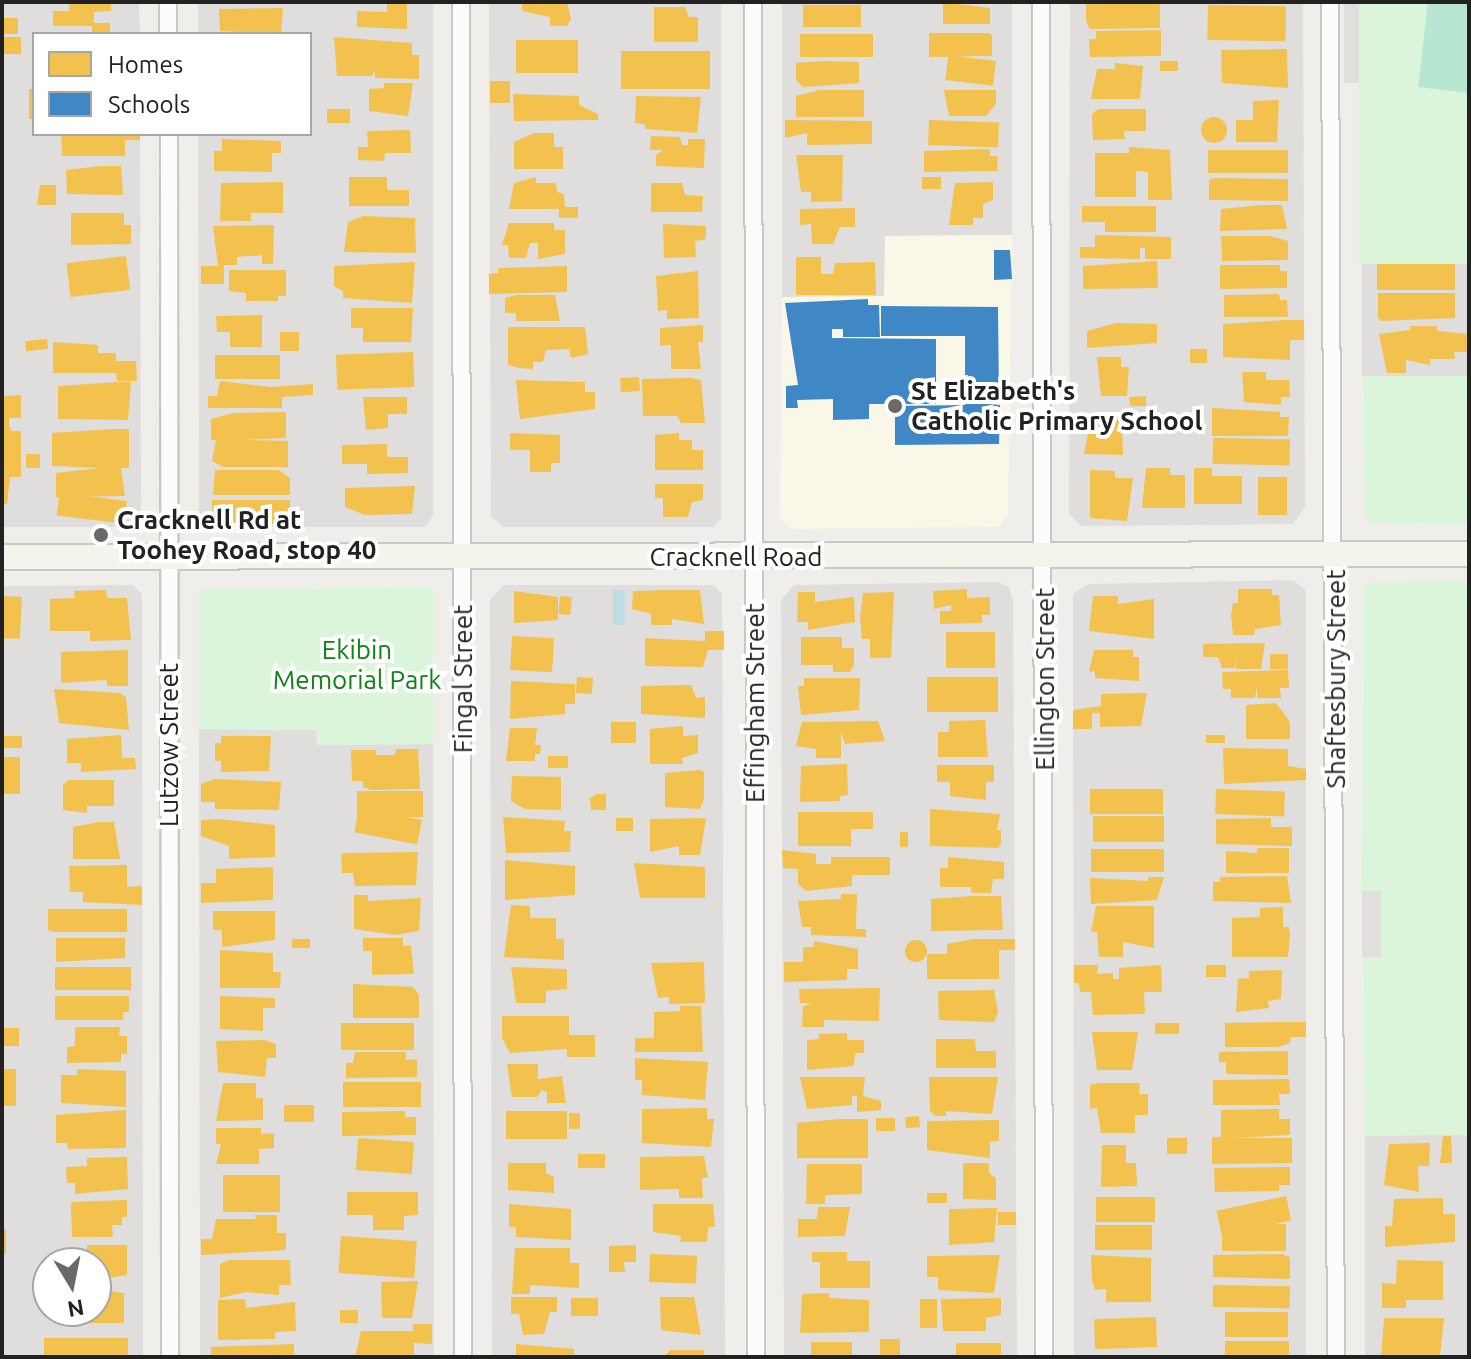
<!DOCTYPE html>
<style>
body{margin:0}
#map{position:relative;width:1471px;height:1359px;overflow:hidden;background:#f0eeeb;font-family:Ubuntu,sans-serif}
div>[style]{position:absolute}
[style*='--x']{left:calc(var(--x)*1px);top:calc(var(--y)*1px);width:calc(var(--w)*1px);rotate:calc(var(--a)*1deg)}
.residential>*{inset:0;background:#dfdedc;transform-origin:0 0}
.education>*{inset:0;background:#f8f7e8}
.park>*{inset:0;background:#daf5da;transform-origin:0 0}
.pitch>*{inset:0;background:#b7e6d2}
.parking>*{inset:0;background:#e0dfde;transform-origin:0 0}
.water>*{inset:0;background:#bfdbe3;transform-origin:0 0}
.homes>*{inset:0;background:#f2c14e;transform-origin:0 0}
.round{border-radius:50%}
.schools>*{inset:0;background:#3f88c5}
.roads{filter:drop-shadow(2px 0 #c9c8c7) drop-shadow(-2px 0 #c9c8c7) drop-shadow(0 2px #c9c8c7) drop-shadow(0 -2px #c9c8c7)}
.street>*{height:16px;margin:-8px;padding:0 8px;transform-origin:8px;border-radius:8px;background:#fdfcfc}
.secondary>*{height:24px;margin:-12px;padding:0 12px;transform-origin:12px;border-radius:12px;background:#f4f4ed}
.dots>*{width:22px;height:22px;translate:-50% -50%;box-sizing:border-box;border:4px solid #fff;border-radius:50%}
span{translate:-50% -50%;white-space:nowrap;text-align:center;line-height:1.15;-webkit-text-stroke:8px #fff;paint-order:stroke}
.poi-label{font-size:26px;color:#222;font-weight:700}
.left{translate:0 -50%;text-align:left}
.street-label{font-size:26px;color:#222}
.park-label{font-size:26px;color:#0c8416}
.frame{position:absolute;inset:0;border:4px solid #222;pointer-events:none}
.legend{position:absolute;left:32px;top:32px;width:280px;height:104px;box-sizing:border-box;background:#fff;border:2px solid #a7a7a7;margin:0;padding:10px 14px;list-style:none;font-size:24px;color:#222}
.legend li{display:flex;align-items:center;gap:16px;height:40px}
.legend b{width:40px;border:2px solid #a7a7a7}
.north{position:absolute;left:32px;top:1247px;width:80px;height:80px;box-sizing:border-box;background:#fff;border:2px solid #a7a7a7;border-radius:50%;rotate:170deg;font-size:22px;font-weight:700;line-height:32px;text-align:center;color:#222}
.north::after{content:'';display:block;margin:auto;width:28px;height:36px;background:#6a6968;clip-path:polygon(50% 0,100% 100%,50% 72%,0 100%)}
</style>
<div id="map">
<div class="residential">
<i style="clip-path:polygon(2px 2px,139px 2px,140px 34px,34px 34px,34px 134px,140px 134px,141px 518px,132px 527px,2px 527px)"></i>
<i style="clip-path:polygon(198px 2px,433px 2px,433px 516px,425px 527px,209px 527px,199px 518px,198px 134px,310px 134px,310px 34px,198px 34px)"></i>
<i style="clip-path:polygon(489px 2px,721px 2px,721px 518px,714px 527px,503px 527px,491px 517px)"></i>
<i style="clip-path:polygon(782px 2px,1012px 2px,1012px 235px,885px 236px,885px 296px,782px 297px)"></i>
<i style="clip-path:polygon(1070px 2px,1303px 2px,1305px 507px,1293px 524px,1081px 526px,1069px 514px)"></i>
<i style="left:1469px;top:263px;width:113px;height:107px;rotate:90deg"></i>
<i style="clip-path:polygon(1293px 580px,1306px 591px,1306px 1357px,1074px 1357px,1073px 594px,1089px 584px)"></i>
<i style="clip-path:polygon(998px 582px,1009px 587px,1013px 600px,1017px 1357px,784px 1357px,781px 600px,794px 585px)"></i>
<i style="clip-path:polygon(evenodd,133px 585px,142px 594px,143px 1357px,2px 1357px,2px 586px,133px 585px,48px 1263px,96px 1263px,96px 1311px,48px 1311px,48px 1263px)"></i>
<i style="clip-path:polygon(504px 585px,714px 585px,722px 594px,725px 1357px,492px 1357px,490px 600px)"></i>
<i style="clip-path:polygon(199px 729px,316px 730px,317px 745px,433px 744px,434px 1357px,200px 1357px)"></i>
<i style="left:1469px;top:1135px;width:222px;height:104px;rotate:90deg"></i>
</div>
<div class="education">
<i style="clip-path:polygon(1012px 235px,1008px 515px,999px 527px,791px 529px,780px 518px,782px 297px,884px 296px,885px 236px)"></i>
</div>
<div class="park">
<i style="left:1359px;top:2px;width:110px;height:262px"></i>
<i style="clip-path:polygon(1469px 376px,1469px 524px,1373px 523px,1365px 516px,1363px 376px)"></i>
<i style="clip-path:polygon(1469px 581px,1469px 1135px,1365px 1136px,1363px 957px,1381px 956px,1381px 891px,1362px 891px,1364px 583px)"></i>
<i style="clip-path:polygon(433px 587px,433px 744px,317px 745px,316px 730px,199px 729px,199px 590px)"></i>
</div>
<div class="pitch">
<i style="clip-path:polygon(1428px 2px,1469px 2px,1469px 93px,1418px 87px)"></i>
</div>
<div class="parking">
<i style="left:1344px;top:2px;width:15px;height:81px"></i>
<i style="left:1362px;top:891px;width:19px;height:66px"></i>
</div>
<div class="water">
<i style="left:613px;top:590px;width:12px;height:35px"></i>
</div>
<div class="homes">
<i style="clip-path:polygon(69px 2px,111px 2px,111px 11px,94px 12px,94px 23px,110px 23px,110px 32px,92px 32px,92px 26px,53px 26px,53px 11px,69px 11px)"></i>
<i style="clip-path:polygon(387px 2px,407px 2px,407px 29px,357px 27px,357px 11px,387px 12px)"></i>
<i style="clip-path:polygon(522px 2px,567px 2px,571px 19px,567px 26px,550px 26px,550px 17px,522px 11px)"></i>
<i style="clip-path:polygon(943px 2px,990px 8px,990px 24px,943px 24px)"></i>
<i style="clip-path:polygon(1160px 3px,1160px 28px,1090px 29px,1086px 21px,1086px 4px)"></i>
<i style="left:803px;top:5px;width:58px;height:22px"></i>
<i style="left:1208px;top:5px;width:78px;height:35px;rotate:1deg"></i>
<i style="clip-path:polygon(654px 7px,685px 7px,689px 17px,698px 17px,698px 42px,654px 42px)"></i>
<i style="clip-path:polygon(283px 8px,281px 34px,220px 31px,219px 9px)"></i>
<i style="left:2px;top:18px;width:16px;height:16px"></i>
<i style="clip-path:polygon(1161px 30px,1161px 56px,1090px 57px,1089px 39px,1096px 39px,1096px 31px)"></i>
<i style="clip-path:polygon(929px 33px,988px 33px,992px 35px,992px 56px,929px 57px)"></i>
<i style="left:873px;top:34px;width:23px;height:73px;rotate:90deg"></i>
<i style="left:21px;top:37px;width:17px;height:19px;rotate:90deg"></i>
<i style="clip-path:polygon(334px 37px,412px 43px,412px 55px,419px 55px,419px 79px,375px 78px,375px 70px,372px 76px,337px 76px)"></i>
<i style="left:516px;top:40px;width:62px;height:33px"></i>
<i style="clip-path:polygon(1287px 49px,1288px 88px,1222px 83px,1221px 50px)"></i>
<i style="left:621px;top:51px;width:89px;height:38px"></i>
<i style="clip-path:polygon(824px 61px,859px 62px,859px 83px,803px 87px,796px 80px,796px 63px)"></i>
<i style="left:996px;top:61px;width:25px;height:48px;rotate:97deg"></i>
<i style="left:1160px;top:61px;width:18px;height:10px"></i>
<i style="clip-path:polygon(1115px 63px,1143px 66px,1140px 99px,1091px 99px,1097px 69px,1115px 69px)"></i>
<i style="left:490px;top:81px;width:20px;height:22px"></i>
<i style="clip-path:polygon(384px 83px,413px 83px,408px 116px,369px 111px,369px 89px,384px 88px)"></i>
<i style="left:29px;top:89px;width:5px;height:30px"></i>
<i style="clip-path:polygon(819px 90px,864px 90px,864px 117px,796px 117px,796px 96px)"></i>
<i style="clip-path:polygon(944px 90px,996px 90px,996px 104px,986px 116px,949px 116px)"></i>
<i style="clip-path:polygon(513px 94px,579px 96px,579px 105px,598px 114px,598px 120px,514px 121px)"></i>
<i style="clip-path:polygon(636px 96px,701px 97px,697px 133px,645px 129px,645px 124px,635px 123px)"></i>
<i style="clip-path:polygon(1279px 100px,1277px 142px,1236px 142px,1236px 120px,1253px 120px,1253px 101px)"></i>
<i style="left:327px;top:109px;width:23px;height:14px"></i>
<i style="clip-path:polygon(1098px 109px,1146px 109px,1146px 131px,1124px 131px,1125px 139px,1093px 140px,1092px 114px)"></i>
<i class="round" style="left:1201px;top:117px;width:26px;height:26px"></i>
<i style="clip-path:polygon(785px 120px,872px 121px,872px 144px,807px 145px,807px 133px,785px 138px)"></i>
<i style="left:929px;top:120px;width:70px;height:25px;rotate:2deg"></i>
<i style="clip-path:polygon(410px 130px,411px 153px,385px 153px,384px 161px,358px 160px,358px 147px,368px 147px,367px 131px)"></i>
<i style="clip-path:polygon(554px 133px,554px 147px,563px 147px,563px 169px,514px 169px,514px 142px,534px 133px)"></i>
<i style="clip-path:polygon(61px 134px,140px 134px,140px 140px,125px 140px,125px 156px,62px 156px)"></i>
<i style="clip-path:polygon(651px 136px,680px 137px,682px 145px,688px 145px,688px 139px,705px 139px,704px 168px,656px 166px,656px 155px,663px 150px,650px 150px)"></i>
<i style="clip-path:polygon(222px 139px,281px 141px,281px 153px,272px 153px,272px 172px,214px 171px,214px 151px,222px 151px)"></i>
<i style="clip-path:polygon(1129px 147px,1170px 150px,1172px 200px,1148px 200px,1148px 172px,1136px 171px,1136px 197px,1095px 197px,1095px 153px,1129px 153px)"></i>
<i style="clip-path:polygon(990px 149px,990px 156px,998px 156px,997px 171px,924px 172px,924px 151px)"></i>
<i style="left:1208px;top:150px;width:80px;height:23px"></i>
<i style="clip-path:polygon(796px 155px,843px 155px,842px 201px,811px 202px,811px 192px,801px 192px)"></i>
<i style="clip-path:polygon(101px 166px,121px 166px,123px 195px,67px 194px,66px 170px)"></i>
<i style="clip-path:polygon(349px 177px,387px 177px,387px 190px,409px 190px,409px 206px,349px 206px)"></i>
<i style="clip-path:polygon(536px 177px,536px 183px,556px 183px,557px 192px,564px 194px,565px 207px,578px 207px,578px 218px,559px 218px,559px 209px,509px 209px,514px 183px)"></i>
<i style="left:922px;top:177px;width:19px;height:12px"></i>
<i style="clip-path:polygon(1215px 178px,1288px 179px,1288px 201px,1209px 200px,1209px 180px)"></i>
<i style="clip-path:polygon(283px 182px,283px 213px,251px 213px,251px 221px,220px 221px,221px 183px)"></i>
<i style="clip-path:polygon(993px 182px,993px 200px,983px 204px,983px 218px,973px 218px,973px 225px,949px 225px,955px 183px)"></i>
<i style="clip-path:polygon(651px 183px,682px 183px,685px 195px,703px 196px,702px 212px,651px 212px)"></i>
<i style="clip-path:polygon(40px 185px,56px 185px,56px 205px,37px 205px)"></i>
<i style="clip-path:polygon(1260px 205px,1282px 205px,1287px 229px,1220px 231px,1221px 209px)"></i>
<i style="clip-path:polygon(1082px 206px,1156px 206px,1156px 232px,1105px 232px,1105px 222px,1082px 222px)"></i>
<i style="clip-path:polygon(855px 208px,855px 227px,840px 227px,833px 244px,812px 244px,811px 224px,800px 225px,800px 209px)"></i>
<i style="clip-path:polygon(71px 213px,124px 213px,124px 225px,131px 225px,131px 244px,71px 245px)"></i>
<i style="clip-path:polygon(363px 216px,415px 218px,416px 253px,344px 252px,348px 222px)"></i>
<i style="clip-path:polygon(509px 223px,554px 223px,554px 230px,565px 230px,565px 254px,538px 259px,538px 243px,530px 243px,526px 258px,509px 258px,508px 245px,502px 245px)"></i>
<i style="clip-path:polygon(663px 224px,706px 226px,706px 239px,695px 241px,696px 257px,664px 258px)"></i>
<i style="clip-path:polygon(274px 225px,273px 264px,262px 264px,262px 255px,237px 257px,237px 265px,224px 265px,224px 284px,201px 284px,201px 266px,218px 266px,213px 226px)"></i>
<i style="clip-path:polygon(1095px 235px,1171px 237px,1171px 259px,1145px 259px,1145px 248px,1140px 248px,1140px 259px,1080px 258px,1080px 247px,1095px 247px)"></i>
<i style="clip-path:polygon(1221px 236px,1270px 236px,1288px 241px,1288px 260px,1222px 261px)"></i>
<i style="left:126px;top:256px;width:34px;height:60px;rotate:83deg"></i>
<i style="clip-path:polygon(796px 257px,821px 257px,821px 274px,833px 274px,835px 263px,875px 262px,876px 295px,796px 295px)"></i>
<i style="clip-path:polygon(1157px 261px,1158px 288px,1083px 289px,1083px 266px)"></i>
<i style="clip-path:polygon(415px 262px,412px 303px,343px 298px,343px 291px,334px 286px,334px 266px)"></i>
<i style="left:1377px;top:264px;width:78px;height:26px"></i>
<i style="clip-path:polygon(1220px 265px,1280px 265px,1280px 271px,1287px 271px,1287px 288px,1220px 289px)"></i>
<i style="clip-path:polygon(567px 266px,567px 292px,489px 294px,489px 274px,498px 273px,498px 268px)"></i>
<i style="clip-path:polygon(229px 270px,286px 270px,286px 296px,278px 296px,278px 301px,246px 301px,246px 293px,229px 291px)"></i>
<i style="clip-path:polygon(698px 271px,699px 318px,667px 319px,667px 310px,658px 311px,656px 276px)"></i>
<i style="clip-path:polygon(1378px 293px,1455px 293px,1455px 318px,1382px 321px,1378px 318px)"></i>
<i style="clip-path:polygon(1279px 294px,1280px 300px,1287px 300px,1288px 317px,1224px 317px,1224px 295px)"></i>
<i style="clip-path:polygon(516px 295px,555px 295px,560px 321px,516px 321px,516px 313px,505px 313px,505px 298px)"></i>
<i style="clip-path:polygon(351px 308px,413px 308px,411px 342px,363px 342px,363px 328px,351px 328px)"></i>
<i style="clip-path:polygon(262px 315px,262px 347px,230px 347px,230px 332px,217px 332px,216px 316px)"></i>
<i style="clip-path:polygon(1286px 320px,1304px 320px,1304px 340px,1290px 340px,1290px 360px,1223px 357px,1223px 324px)"></i>
<i style="clip-path:polygon(1116px 323px,1157px 324px,1157px 343px,1087px 348px,1087px 331px)"></i>
<i style="clip-path:polygon(703px 325px,703px 342px,698px 342px,701px 369px,671px 369px,671px 345px,660px 346px,660px 328px)"></i>
<i style="clip-path:polygon(1410px 326px,1437px 326px,1437px 331px,1469px 334px,1469px 352px,1454px 352px,1455px 359px,1430px 359px,1430px 365px,1406px 360px,1406px 373px,1387px 373px,1379px 334px,1410px 330px)"></i>
<i style="clip-path:polygon(508px 327px,585px 327px,588px 354px,571px 358px,569px 349px,546px 350px,543px 362px,533px 362px,533px 369px,519px 368px,508px 365px)"></i>
<i style="left:280px;top:332px;width:19px;height:19px"></i>
<i style="left:47px;top:339px;width:10px;height:22px;rotate:84deg"></i>
<i style="clip-path:polygon(53px 342px,98px 345px,98px 353px,116px 353px,116px 361px,136px 361px,137px 381px,117px 381px,116px 373px,53px 373px)"></i>
<i style="left:1190px;top:349px;width:17px;height:14px"></i>
<i style="left:413px;top:352px;width:35px;height:77px;rotate:88deg"></i>
<i style="left:215px;top:355px;width:65px;height:24px"></i>
<i style="clip-path:polygon(1097px 357px,1121px 357px,1121px 367px,1129px 367px,1127px 396px,1101px 396px)"></i>
<i style="clip-path:polygon(1242px 372px,1266px 372px,1266px 380px,1289px 380px,1290px 397px,1281px 397px,1281px 405px,1244px 402px)"></i>
<i style="left:639px;top:377px;width:14px;height:19px;rotate:86deg"></i>
<i style="clip-path:polygon(691px 378px,701px 380px,705px 423px,681px 423px,677px 416px,643px 416px,642px 379px)"></i>
<i style="clip-path:polygon(516px 380px,585px 382px,585px 392px,595px 392px,595px 409px,520px 419px)"></i>
<i style="clip-path:polygon(220px 381px,271px 387px,313px 384px,313px 395px,282px 397px,282px 408px,208px 408px,208px 396px,217px 396px)"></i>
<i style="clip-path:polygon(117px 382px,131px 382px,128px 420px,58px 419px,58px 386px)"></i>
<i style="clip-path:polygon(21px 395px,21px 418px,9px 418px,9px 424px,11px 431px,21px 431px,21px 477px,10px 477px,7px 504px,2px 504px,2px 396px)"></i>
<i style="clip-path:polygon(1146px 396px,1146px 406px,1130px 406px,1129px 397px)"></i>
<i style="clip-path:polygon(363px 397px,407px 397px,407px 414px,388px 414px,388px 428px,366px 430px)"></i>
<i style="clip-path:polygon(1212px 408px,1280px 412px,1280px 417px,1289px 417px,1288px 436px,1212px 436px)"></i>
<i style="clip-path:polygon(286px 412px,286px 438px,240px 440px,288px 441px,288px 467px,223px 467px,212px 461px,216px 440px,211px 440px,211px 419px,233px 413px)"></i>
<i style="clip-path:polygon(1122px 418px,1123px 455px,1084px 454px,1091px 419px)"></i>
<i style="clip-path:polygon(112px 429px,129px 429px,129px 468px,121px 468px,125px 496px,56px 497px,56px 473px,101px 468px,52px 466px,52px 433px)"></i>
<i style="clip-path:polygon(510px 433px,560px 435px,560px 463px,551px 463px,551px 472px,530px 472px,530px 450px,510px 450px)"></i>
<i style="clip-path:polygon(679px 433px,679px 440px,692px 440px,692px 450px,703px 450px,703px 470px,655px 470px,655px 435px)"></i>
<i style="left:1213px;top:438px;width:77px;height:26px;rotate:1deg"></i>
<i style="clip-path:polygon(387px 444px,387px 457px,408px 457px,408px 473px,367px 474px,367px 464px,342px 464px,342px 445px)"></i>
<i style="left:26px;top:454px;width:14px;height:14px"></i>
<i style="clip-path:polygon(1146px 468px,1170px 468px,1170px 475px,1185px 475px,1185px 508px,1142px 508px)"></i>
<i style="clip-path:polygon(1194px 468px,1212px 468px,1212px 476px,1242px 476px,1242px 504px,1194px 504px)"></i>
<i style="clip-path:polygon(215px 470px,279px 470px,290px 478px,290px 495px,213px 495px)"></i>
<i style="clip-path:polygon(1090px 470px,1115px 471px,1115px 478px,1133px 478px,1127px 521px,1090px 518px)"></i>
<i style="left:1258px;top:477px;width:29px;height:38px"></i>
<i style="clip-path:polygon(655px 484px,703px 484px,703px 500px,692px 502px,688px 517px,663px 517px,663px 498px,655px 498px)"></i>
<i style="clip-path:polygon(415px 486px,412px 514px,365px 515px,345px 507px,345px 488px)"></i>
<i style="left:212px;top:500px;width:78px;height:24px"></i>
<i style="left:127px;top:501px;width:23px;height:68px;rotate:97deg"></i>
<i style="clip-path:polygon(967px 589px,967px 598px,990px 597px,990px 615px,982px 615px,982px 623px,940px 624px,940px 611px,951px 611px,951px 605px,934px 609px,933px 591px)"></i>
<i style="clip-path:polygon(1238px 589px,1272px 589px,1272px 595px,1279px 595px,1281px 625px,1255px 629px,1254px 635px,1233px 635px,1231px 615px,1233px 603px,1238px 603px)"></i>
<i style="clip-path:polygon(106px 590px,107px 598px,127px 598px,131px 640px,90px 641px,90px 631px,50px 631px,50px 599px,75px 598px,74px 591px)"></i>
<i style="clip-path:polygon(670px 590px,700px 590px,704px 624px,672px 619px,672px 625px,651px 625px,651px 614px,632px 609px,633px 591px)"></i>
<i style="clip-path:polygon(514px 591px,558px 597px,558px 620px,514px 623px)"></i>
<i style="clip-path:polygon(798px 592px,815px 592px,815px 602px,854px 597px,855px 622px,808px 630px,808px 622px,797px 622px)"></i>
<i style="clip-path:polygon(894px 592px,891px 658px,870px 658px,870px 639px,862px 639px,860px 618px,863px 593px)"></i>
<i style="left:2px;top:596px;width:20px;height:42px;rotate:3deg"></i>
<i style="left:560px;top:596px;width:12px;height:18px;rotate:5deg"></i>
<i style="clip-path:polygon(1093px 596px,1118px 596px,1118px 604px,1154px 599px,1154px 639px,1089px 631px)"></i>
<i style="clip-path:polygon(705px 631px,724px 631px,724px 650px,708px 650px,703px 667px,645px 666px,645px 638px,705px 641px)"></i>
<i style="left:995px;top:632px;width:36px;height:49px;rotate:90deg"></i>
<i style="left:512px;top:636px;width:42px;height:34px;rotate:3deg"></i>
<i style="clip-path:polygon(801px 637px,842px 637px,842px 648px,854px 648px,854px 665px,850px 672px,833px 672px,833px 665px,801px 665px)"></i>
<i style="clip-path:polygon(1265px 643px,1261px 669px,1236px 669px,1236px 657px,1235px 668px,1222px 668px,1218px 657px,1203px 657px,1203px 644px)"></i>
<i style="clip-path:polygon(128px 650px,128px 686px,107px 686px,107px 680px,61px 683px,61px 652px)"></i>
<i style="clip-path:polygon(1094px 650px,1133px 650px,1133px 657px,1139px 657px,1139px 681px,1095px 678px,1095px 671px,1089px 672px)"></i>
<i style="left:1270px;top:654px;width:18px;height:15px"></i>
<i style="clip-path:polygon(1288px 670px,1289px 688px,1280px 688px,1281px 698px,1257px 698px,1257px 687px,1255px 698px,1231px 698px,1231px 689px,1223px 689px,1222px 672px)"></i>
<i style="left:577px;top:677px;width:16px;height:16px;rotate:4deg"></i>
<i style="left:927px;top:677px;width:71px;height:35px"></i>
<i style="clip-path:polygon(804px 678px,860px 678px,859px 710px,801px 715px,798px 686px,804px 686px)"></i>
<i style="clip-path:polygon(511px 681px,575px 684px,575px 704px,565px 704px,565px 714px,510px 719px)"></i>
<i style="clip-path:polygon(691px 685px,696px 698px,705px 697px,705px 718px,641px 714px,641px 686px)"></i>
<i style="clip-path:polygon(54px 689px,120px 693px,126px 697px,129px 730px,59px 723px)"></i>
<i style="clip-path:polygon(1147px 693px,1141px 726px,1100px 727px,1100px 713px,1092px 713px,1092px 729px,1073px 729px,1073px 710px,1101px 706px,1101px 694px)"></i>
<i style="clip-path:polygon(1276px 703px,1290px 722px,1290px 739px,1246px 739px,1246px 705px)"></i>
<i style="clip-path:polygon(985px 720px,988px 757px,938px 757px,938px 732px,949px 732px,949px 721px)"></i>
<i style="clip-path:polygon(878px 721px,885px 741px,845px 744px,841px 732px,841px 758px,816px 758px,816px 749px,796px 746px,802px 722px)"></i>
<i style="left:611px;top:722px;width:25px;height:21px"></i>
<i style="clip-path:polygon(683px 726px,683px 736px,698px 735px,698px 753px,682px 758px,683px 764px,650px 764px,650px 729px)"></i>
<i style="clip-path:polygon(510px 728px,537px 728px,535px 745px,541px 745px,540px 754px,535px 754px,535px 761px,506px 761px)"></i>
<i style="clip-path:polygon(121px 735px,122px 758px,135px 758px,136px 769px,81px 772px,81px 763px,67px 763px,67px 739px)"></i>
<i style="left:1206px;top:735px;width:19px;height:8px"></i>
<i style="left:2px;top:736px;width:20px;height:12px"></i>
<i style="clip-path:polygon(221px 736px,271px 736px,269px 771px,221px 772px,221px 761px,215px 761px,215px 743px,221px 743px)"></i>
<i style="clip-path:polygon(1223px 748px,1288px 749px,1288px 766px,1306px 769px,1306px 780px,1224px 784px)"></i>
<i style="clip-path:polygon(396px 749px,418px 749px,420px 789px,371px 790px,363px 787px,363px 781px,352px 781px,351px 750px,376px 750px,376px 755px,395px 755px)"></i>
<i style="left:548px;top:756px;width:20px;height:12px"></i>
<i style="left:2px;top:757px;width:18px;height:37px"></i>
<i style="clip-path:polygon(847px 764px,848px 795px,840px 796px,840px 801px,800px 802px,801px 766px)"></i>
<i style="clip-path:polygon(937px 765px,994px 765px,994px 782px,986px 782px,986px 800px,950px 796px,950px 782px,937px 782px)"></i>
<i style="clip-path:polygon(700px 770px,704px 772px,704px 800px,700px 809px,665px 807px,665px 773px)"></i>
<i style="clip-path:polygon(512px 776px,561px 777px,561px 810px,525px 809px,511px 801px)"></i>
<i style="clip-path:polygon(215px 779px,281px 782px,279px 810px,215px 809px,215px 802px,201px 802px,201px 784px)"></i>
<i style="clip-path:polygon(69px 780px,114px 780px,114px 806px,87px 806px,87px 813px,63px 810px,63px 784px)"></i>
<i style="left:1090px;top:789px;width:73px;height:25px"></i>
<i style="left:1216px;top:789px;width:69px;height:25px;rotate:2deg"></i>
<i style="left:357px;top:791px;width:66px;height:26px"></i>
<i style="clip-path:polygon(597px 794px,606px 794px,606px 810px,591px 810px,590px 798px)"></i>
<i style="clip-path:polygon(930px 809px,1000px 814px,997px 830px,1001px 830px,1001px 844px,998px 848px,930px 846px)"></i>
<i style="clip-path:polygon(798px 812px,873px 812px,873px 829px,851px 829px,851px 846px,798px 846px)"></i>
<i style="left:1164px;top:816px;width:26px;height:71px;rotate:90deg"></i>
<i style="clip-path:polygon(503px 817px,565px 821px,564px 831px,571px 831px,570px 852px,506px 853px)"></i>
<i style="left:616px;top:818px;width:17px;height:13px"></i>
<i style="clip-path:polygon(706px 818px,700px 855px,679px 855px,679px 846px,650px 852px,650px 819px)"></i>
<i style="clip-path:polygon(1271px 818px,1271px 827px,1292px 827px,1292px 846px,1216px 844px,1216px 819px)"></i>
<i style="clip-path:polygon(219px 819px,275px 825px,275px 857px,229px 859px,229px 846px,201px 836px,201px 820px)"></i>
<i style="left:422px;top:820px;width:25px;height:64px;rotate:101deg"></i>
<i style="clip-path:polygon(99px 822px,114px 822px,120px 859px,73px 859px,73px 827px)"></i>
<i style="left:900px;top:832px;width:8px;height:15px"></i>
<i style="clip-path:polygon(1257px 848px,1289px 848px,1289px 873px,1226px 873px,1226px 851px,1257px 853px)"></i>
<i style="left:1091px;top:849px;width:73px;height:23px"></i>
<i style="clip-path:polygon(782px 850px,816px 854px,816px 864px,831px 864px,831px 857px,890px 857px,890px 875px,852px 875px,852px 886px,806px 891px,798px 884px,798px 869px,783px 868px)"></i>
<i style="clip-path:polygon(418px 852px,416px 885px,355px 886px,353px 873px,342px 873px,341px 854px,346px 853px)"></i>
<i style="clip-path:polygon(948px 857px,1004px 862px,1004px 879px,993px 879px,991px 893px,971px 893px,971px 887px,940px 887px,940px 868px,948px 868px)"></i>
<i style="clip-path:polygon(505px 860px,575px 866px,575px 895px,505px 900px)"></i>
<i style="clip-path:polygon(634px 863px,705px 867px,705px 898px,640px 898px)"></i>
<i style="clip-path:polygon(127px 865px,127px 887px,142px 886px,142px 905px,83px 902px,83px 892px,70px 892px,69px 866px)"></i>
<i style="clip-path:polygon(273px 867px,273px 900px,201px 903px,201px 883px,216px 883px,216px 869px)"></i>
<i style="clip-path:polygon(1287px 876px,1291px 903px,1213px 901px,1213px 882px,1220px 882px,1220px 877px)"></i>
<i style="clip-path:polygon(1148px 877px,1164px 877px,1157px 900px,1091px 904px,1090px 878px,1148px 881px)"></i>
<i style="clip-path:polygon(841px 894px,857px 894px,856px 929px,866px 929px,866px 937px,811px 935px,811px 927px,802px 927px,798px 901px,841px 899px)"></i>
<i style="clip-path:polygon(354px 895px,368px 895px,368px 901px,421px 898px,419px 931px,395px 935px,354px 929px)"></i>
<i style="clip-path:polygon(973px 896px,1001px 896px,1003px 930px,931px 931px,931px 899px)"></i>
<i style="clip-path:polygon(511px 905px,530px 906px,530px 918px,556px 918px,556px 939px,564px 939px,564px 960px,504px 957px)"></i>
<i style="clip-path:polygon(1096px 906px,1154px 906px,1154px 948px,1123px 942px,1123px 957px,1099px 957px,1097px 932px,1091px 932px)"></i>
<i style="clip-path:polygon(1283px 907px,1283px 927px,1289px 927px,1290px 934px,1288px 957px,1232px 957px,1232px 918px,1260px 917px,1260px 908px)"></i>
<i style="clip-path:polygon(48px 909px,127px 909px,127px 932px,54px 932px,48px 930px)"></i>
<i style="clip-path:polygon(213px 911px,275px 911px,275px 940px,222px 947px,222px 930px,213px 930px)"></i>
<i style="clip-path:polygon(56px 938px,125px 938px,125px 958px,56px 962px)"></i>
<i style="clip-path:polygon(363px 938px,403px 938px,403px 946px,411px 946px,414px 974px,372px 975px,372px 951px,363px 951px)"></i>
<i style="left:292px;top:939px;width:18px;height:9px"></i>
<i style="clip-path:polygon(973px 939px,1015px 939px,1015px 950px,999px 950px,999px 979px,927px 979px,927px 954px,947px 954px,947px 944px)"></i>
<i class="round" style="left:905px;top:940px;width:22px;height:22px"></i>
<i style="clip-path:polygon(814px 941px,858px 949px,858px 969px,847px 969px,847px 980px,784px 982px,784px 962px,803px 962px,803px 947px,814px 947px)"></i>
<i style="clip-path:polygon(220px 950px,273px 953px,273px 972px,281px 972px,280px 988px,220px 988px)"></i>
<i style="clip-path:polygon(704px 962px,705px 1003px,669px 1004px,669px 997px,658px 998px,651px 963px)"></i>
<i style="clip-path:polygon(1074px 965px,1098px 965px,1097px 974px,1113px 973px,1113px 979px,1119px 979px,1119px 968px,1161px 965px,1162px 992px,1144px 992px,1145px 1014px,1093px 1015px,1091px 992px,1080px 992px,1079px 983px,1074px 983px)"></i>
<i style="left:1206px;top:965px;width:20px;height:12px"></i>
<i style="left:131px;top:967px;width:23px;height:76px;rotate:90deg"></i>
<i style="clip-path:polygon(511px 967px,567px 969px,567px 989px,546px 991px,546px 1003px,516px 1003px)"></i>
<i style="clip-path:polygon(1282px 970px,1281px 999px,1268px 1001px,1269px 1008px,1236px 1012px,1238px 979px,1249px 978px,1249px 971px)"></i>
<i style="clip-path:polygon(353px 984px,413px 987px,419px 995px,419px 1018px,353px 1018px)"></i>
<i style="clip-path:polygon(880px 988px,879px 1021px,824px 1020px,824px 1027px,802px 1027px,803px 1007px,811px 1003px,800px 1003px,799px 989px)"></i>
<i style="clip-path:polygon(994px 990px,998px 1012px,994px 1022px,939px 1020px,938px 991px)"></i>
<i style="clip-path:polygon(55px 996px,129px 996px,129px 1012px,123px 1012px,123px 1020px,55px 1020px)"></i>
<i style="clip-path:polygon(220px 996px,275px 998px,275px 1008px,263px 1008px,263px 1031px,220px 1029px)"></i>
<i style="clip-path:polygon(680px 1006px,701px 1006px,703px 1052px,635px 1052px,635px 1038px,654px 1038px,654px 1012px,680px 1011px)"></i>
<i style="clip-path:polygon(502px 1016px,569px 1016px,569px 1035px,595px 1035px,595px 1057px,567px 1057px,567px 1049px,510px 1053px,502px 1038px)"></i>
<i style="clip-path:polygon(1287px 1022px,1306px 1022px,1306px 1037px,1291px 1037px,1290px 1043px,1278px 1047px,1225px 1047px,1225px 1023px)"></i>
<i style="left:341px;top:1023px;width:73px;height:27px"></i>
<i style="left:1179px;top:1023px;width:11px;height:24px;rotate:90deg"></i>
<i style="clip-path:polygon(75px 1027px,120px 1027px,119px 1036px,127px 1036px,127px 1054px,121px 1054px,121px 1062px,67px 1063px,67px 1047px,75px 1046px)"></i>
<i style="left:19px;top:1028px;width:18px;height:17px;rotate:90deg"></i>
<i style="clip-path:polygon(1092px 1032px,1138px 1032px,1132px 1070px,1097px 1070px)"></i>
<i style="clip-path:polygon(847px 1033px,847px 1040px,864px 1040px,864px 1053px,855px 1053px,854px 1066px,807px 1070px,807px 1040px,819px 1039px,819px 1034px)"></i>
<i style="clip-path:polygon(936px 1039px,975px 1039px,976px 1051px,996px 1051px,996px 1068px,936px 1068px)"></i>
<i style="clip-path:polygon(264px 1040px,276px 1044px,276px 1058px,267px 1058px,265px 1077px,218px 1072px,216px 1041px)"></i>
<i style="clip-path:polygon(1288px 1051px,1288px 1075px,1226px 1074px,1226px 1062px,1219px 1062px,1219px 1052px)"></i>
<i style="clip-path:polygon(355px 1052px,406px 1052px,406px 1060px,417px 1059px,417px 1077px,346px 1078px,346px 1063px,353px 1063px)"></i>
<i style="clip-path:polygon(635px 1058px,708px 1062px,705px 1100px,642px 1095px,642px 1080px,635px 1080px)"></i>
<i style="clip-path:polygon(507px 1064px,538px 1064px,538px 1079px,562px 1076px,566px 1103px,547px 1103px,547px 1092px,542px 1090px,537px 1097px,512px 1097px)"></i>
<i style="left:2px;top:1069px;width:14px;height:37px"></i>
<i style="clip-path:polygon(77px 1069px,126px 1071px,126px 1107px,61px 1103px,61px 1075px,77px 1075px)"></i>
<i style="clip-path:polygon(800px 1077px,865px 1077px,863px 1096px,881px 1101px,881px 1110px,857px 1112px,857px 1096px,852px 1096px,852px 1105px,807px 1109px)"></i>
<i style="clip-path:polygon(929px 1077px,998px 1077px,992px 1114px,946px 1111px,946px 1116px,935px 1116px,930px 1111px)"></i>
<i style="clip-path:polygon(1289px 1079px,1290px 1094px,1279px 1094px,1280px 1105px,1213px 1105px,1213px 1080px)"></i>
<i style="left:343px;top:1082px;width:78px;height:25px"></i>
<i style="clip-path:polygon(223px 1083px,256px 1083px,256px 1098px,263px 1098px,263px 1120px,216px 1121px)"></i>
<i style="clip-path:polygon(1097px 1083px,1140px 1083px,1139px 1094px,1148px 1094px,1148px 1115px,1135px 1115px,1135px 1133px,1101px 1133px,1097px 1108px,1090px 1109px,1090px 1085px)"></i>
<i style="left:284px;top:1105px;width:30px;height:17px"></i>
<i style="clip-path:polygon(707px 1108px,707px 1119px,714px 1119px,711px 1147px,642px 1143px,642px 1109px)"></i>
<i style="clip-path:polygon(1279px 1109px,1279px 1119px,1290px 1119px,1290px 1135px,1229px 1138px,1292px 1138px,1292px 1163px,1212px 1164px,1212px 1137px,1221px 1137px,1221px 1110px)"></i>
<i style="clip-path:polygon(126px 1110px,126px 1148px,68px 1149px,67px 1143px,56px 1143px,56px 1115px)"></i>
<i style="clip-path:polygon(405px 1111px,405px 1117px,416px 1117px,416px 1135px,342px 1136px,342px 1112px)"></i>
<i style="left:506px;top:1111px;width:61px;height:28px"></i>
<i style="left:569px;top:1113px;width:11px;height:16px"></i>
<i style="left:919px;top:1116px;width:11px;height:14px;rotate:85deg"></i>
<i style="left:876px;top:1118px;width:19px;height:13px"></i>
<i style="clip-path:polygon(840px 1119px,868px 1119px,868px 1158px,797px 1158px,797px 1123px)"></i>
<i style="clip-path:polygon(999px 1120px,999px 1141px,990px 1142px,990px 1158px,927px 1150px,927px 1121px)"></i>
<i style="clip-path:polygon(216px 1128px,261px 1128px,261px 1134px,274px 1133px,274px 1148px,259px 1149px,259px 1164px,216px 1164px,221px 1144px,216px 1144px)"></i>
<i style="clip-path:polygon(1443px 1136px,1451px 1136px,1452px 1163px,1440px 1163px)"></i>
<i style="left:1187px;top:1138px;width:16px;height:20px;rotate:90deg"></i>
<i style="left:414px;top:1142px;width:32px;height:56px;rotate:94deg"></i>
<i style="clip-path:polygon(1430px 1143px,1429px 1166px,1418px 1166px,1419px 1192px,1384px 1185px,1389px 1144px)"></i>
<i style="clip-path:polygon(1102px 1145px,1126px 1145px,1126px 1163px,1136px 1163px,1137px 1186px,1101px 1187px)"></i>
<i style="left:605px;top:1154px;width:14px;height:27px;rotate:90deg"></i>
<i style="clip-path:polygon(704px 1156px,708px 1178px,702px 1178px,703px 1198px,679px 1198px,679px 1189px,640px 1190px,640px 1157px)"></i>
<i style="clip-path:polygon(127px 1157px,128px 1189px,75px 1194px,75px 1183px,67px 1183px,66px 1167px,87px 1166px,87px 1158px)"></i>
<i style="clip-path:polygon(508px 1163px,546px 1163px,546px 1173px,554px 1177px,554px 1193px,508px 1190px)"></i>
<i style="clip-path:polygon(963px 1163px,989px 1163px,989px 1173px,996px 1178px,996px 1200px,963px 1199px)"></i>
<i style="clip-path:polygon(807px 1164px,862px 1164px,862px 1194px,825px 1195px,825px 1204px,806px 1204px)"></i>
<i style="clip-path:polygon(1290px 1167px,1290px 1185px,1279px 1185px,1279px 1191px,1215px 1192px,1214px 1168px)"></i>
<i style="left:223px;top:1175px;width:57px;height:37px"></i>
<i style="clip-path:polygon(347px 1192px,418px 1192px,418px 1215px,404px 1216px,404px 1230px,373px 1230px,373px 1215px,347px 1215px)"></i>
<i style="left:927px;top:1193px;width:20px;height:10px"></i>
<i style="left:1286px;top:1196px;width:25px;height:71px;rotate:78deg"></i>
<i style="left:1155px;top:1197px;width:25px;height:59px;rotate:90deg"></i>
<i style="clip-path:polygon(1443px 1198px,1443px 1214px,1455px 1214px,1455px 1242px,1385px 1247px,1385px 1226px,1392px 1226px,1394px 1199px)"></i>
<i style="clip-path:polygon(127px 1200px,127px 1217px,122px 1217px,122px 1225px,112px 1225px,113px 1237px,72px 1237px,71px 1202px)"></i>
<i style="clip-path:polygon(509px 1204px,571px 1209px,571px 1240px,516px 1237px,516px 1227px,509px 1227px)"></i>
<i style="clip-path:polygon(653px 1204px,713px 1204px,715px 1227px,708px 1227px,707px 1242px,680px 1242px,681px 1236px,653px 1232px)"></i>
<i style="clip-path:polygon(818px 1207px,850px 1207px,845px 1236px,798px 1237px,798px 1219px,817px 1219px)"></i>
<i style="clip-path:polygon(997px 1208px,994px 1242px,949px 1245px,949px 1209px)"></i>
<i style="left:998px;top:1212px;width:18px;height:13px"></i>
<i style="clip-path:polygon(255px 1215px,277px 1215px,277px 1233px,286px 1233px,286px 1250px,201px 1255px,201px 1239px,212px 1239px,216px 1219px,256px 1219px)"></i>
<i style="left:1222px;top:1224px;width:64px;height:27px"></i>
<i style="left:1095px;top:1225px;width:57px;height:25px"></i>
<i style="left:2px;top:1229px;width:4px;height:25px"></i>
<i style="left:341px;top:1236px;width:76px;height:37px;rotate:4deg"></i>
<i style="clip-path:polygon(87px 1245px,127px 1245px,127px 1275px,96px 1280px,96px 1263px,87px 1263px)"></i>
<i style="clip-path:polygon(636px 1245px,636px 1262px,624px 1262px,625px 1272px,609px 1272px,609px 1246px)"></i>
<i style="clip-path:polygon(515px 1248px,570px 1248px,570px 1263px,579px 1263px,579px 1288px,530px 1285px,530px 1294px,512px 1294px)"></i>
<i style="clip-path:polygon(812px 1252px,847px 1252px,847px 1261px,870px 1261px,870px 1288px,820px 1288px,820px 1262px,812px 1262px)"></i>
<i style="left:650px;top:1254px;width:47px;height:28px;rotate:2deg"></i>
<i style="clip-path:polygon(1281px 1254px,1290px 1257px,1290px 1279px,1213px 1277px,1213px 1255px)"></i>
<i style="clip-path:polygon(1000px 1255px,994px 1293px,938px 1290px,938px 1277px,927px 1277px,927px 1256px)"></i>
<i style="clip-path:polygon(1091px 1255px,1151px 1258px,1151px 1302px,1106px 1302px,1106px 1289px,1095px 1290px,1092px 1280px)"></i>
<i style="clip-path:polygon(229px 1260px,290px 1260px,291px 1285px,279px 1285px,279px 1295px,246px 1292px,220px 1298px,220px 1264px)"></i>
<i style="clip-path:polygon(1397px 1260px,1443px 1261px,1443px 1300px,1406px 1300px,1406px 1308px,1382px 1308px,1382px 1283px,1396px 1284px)"></i>
<i style="clip-path:polygon(418px 1281px,412px 1318px,382px 1318px,381px 1282px)"></i>
<i style="left:1213px;top:1285px;width:77px;height:22px;rotate:1deg"></i>
<i style="clip-path:polygon(96px 1289px,124px 1293px,124px 1323px,55px 1323px,54px 1311px,96px 1311px)"></i>
<i style="clip-path:polygon(829px 1293px,829px 1298px,869px 1300px,869px 1332px,800px 1333px,802px 1294px)"></i>
<i style="clip-path:polygon(511px 1297px,557px 1297px,557px 1312px,550px 1312px,544px 1334px,523px 1335px,519px 1314px,511px 1314px)"></i>
<i style="clip-path:polygon(660px 1297px,694px 1297px,701px 1335px,661px 1330px)"></i>
<i style="left:598px;top:1298px;width:18px;height:27px;rotate:90deg"></i>
<i style="clip-path:polygon(1001px 1298px,1001px 1315px,986px 1318px,986px 1331px,943px 1331px,941px 1299px)"></i>
<i style="clip-path:polygon(245px 1299px,246px 1308px,295px 1302px,296px 1331px,275px 1332px,275px 1339px,218px 1340px,218px 1300px)"></i>
<i style="left:937px;top:1299px;width:29px;height:17px;rotate:90deg"></i>
<i style="left:340px;top:1310px;width:18px;height:13px"></i>
<i style="left:1288px;top:1312px;width:25px;height:63px;rotate:90deg"></i>
<i style="left:1156px;top:1317px;width:30px;height:62px;rotate:88deg"></i>
<i style="clip-path:polygon(1384px 1318px,1444px 1318px,1440px 1355px,1381px 1357px)"></i>
<i style="clip-path:polygon(413px 1324px,432px 1324px,432px 1344px,414px 1343px,414px 1357px,355px 1357px,361px 1331px,413px 1331px)"></i>
<i style="left:128px;top:1338px;width:19px;height:84px;rotate:90deg"></i>
<i style="left:880px;top:1339px;width:20px;height:18px"></i>
<i style="left:1289px;top:1341px;width:16px;height:64px;rotate:90deg"></i>
<i style="left:811px;top:1342px;width:41px;height:15px"></i>
<i style="left:1001px;top:1343px;width:14px;height:45px;rotate:90deg"></i>
<i style="clip-path:polygon(294px 1344px,294px 1357px,211px 1357px,211px 1347px)"></i>
<i style="clip-path:polygon(516px 1344px,574px 1349px,574px 1357px,516px 1357px)"></i>
<i style="clip-path:polygon(670px 1350px,704px 1350px,704px 1357px,664px 1357px)"></i>
</div>
<div class="schools">
<i style="clip-path:polygon(994px 250px,1010px 250px,1012px 279px,994px 280px)"></i>
<i style="clip-path:polygon(868px 299px,868px 305px,879px 305px,880px 337px,843px 337px,843px 329px,832px 329px,832px 338px,936px 339px,936px 404px,869px 404px,869px 419px,833px 420px,833px 399px,797px 400px,798px 408px,786px 408px,786px 386px,798px 385px,785px 303px)"></i>
<i style="clip-path:polygon(881px 306px,998px 307px,999px 403px,977px 403px,1000px 405px,999px 444px,895px 445px,895px 406px,965px 405px,965px 336px,881px 336px)"></i>
</div>
<div class="roads">
<div class="street">
<i style="--x:168;--y:2;--w:32;--a:90"></i>
<i style="--x:461;--y:2;--w:1355;--a:89.92"></i>
<i style="--x:753;--y:2;--w:1355;--a:89.87"></i>
<i style="--x:1041;--y:2;--w:1355;--a:89.87"></i>
<i style="--x:1330;--y:2;--w:1355;--a:89.75"></i>
<i style="--x:169;--y:134;--w:1223;--a:89.95"></i>
</div>
<div class="secondary">
<i style="--x:2;--y:557;--w:1467;--a:-0.12"></i>
</div>
</div>
<div class="dots">
<i style="left:895px;top:406px;background:#6a6968"></i>
<i style="left:101px;top:535px;background:#6a6968"></i>
</div>
<div class="poi-label">
<span class="left" style="left:911px;top:406px">St Elizabeth's<br>Catholic Primary School</span>
<span class="left" style="left:117px;top:535px">Cracknell Rd at<br>Toohey Road, stop 40</span>
</div>
<div class="street-label">
<span style="left:736px;top:557px">Cracknell Road</span>
<span style="left:463px;top:679px;rotate:-90deg">Fingal Street</span>
<span style="left:1045px;top:679px;rotate:-90deg">Ellington Street</span>
<span style="left:1336px;top:679px;rotate:-90deg">Shaftesbury Street</span>
<span style="left:755px;top:703px;rotate:-90deg">Effingham Street</span>
<span style="left:169px;top:745px;rotate:-90deg">Lutzow Street</span>
</div>
<div class="park-label">
<span style="left:357px;top:665px">Ekibin<br>Memorial Park</span>
</div>
<div class="frame"></div>
<ul class="legend">
<li><b style="height:22px;background:#f2c14e"></b>Homes</li>
<li><b style="height:22px;background:#3f88c5"></b>Schools</li>
</ul>
<div class="north">N</div>
</div>
